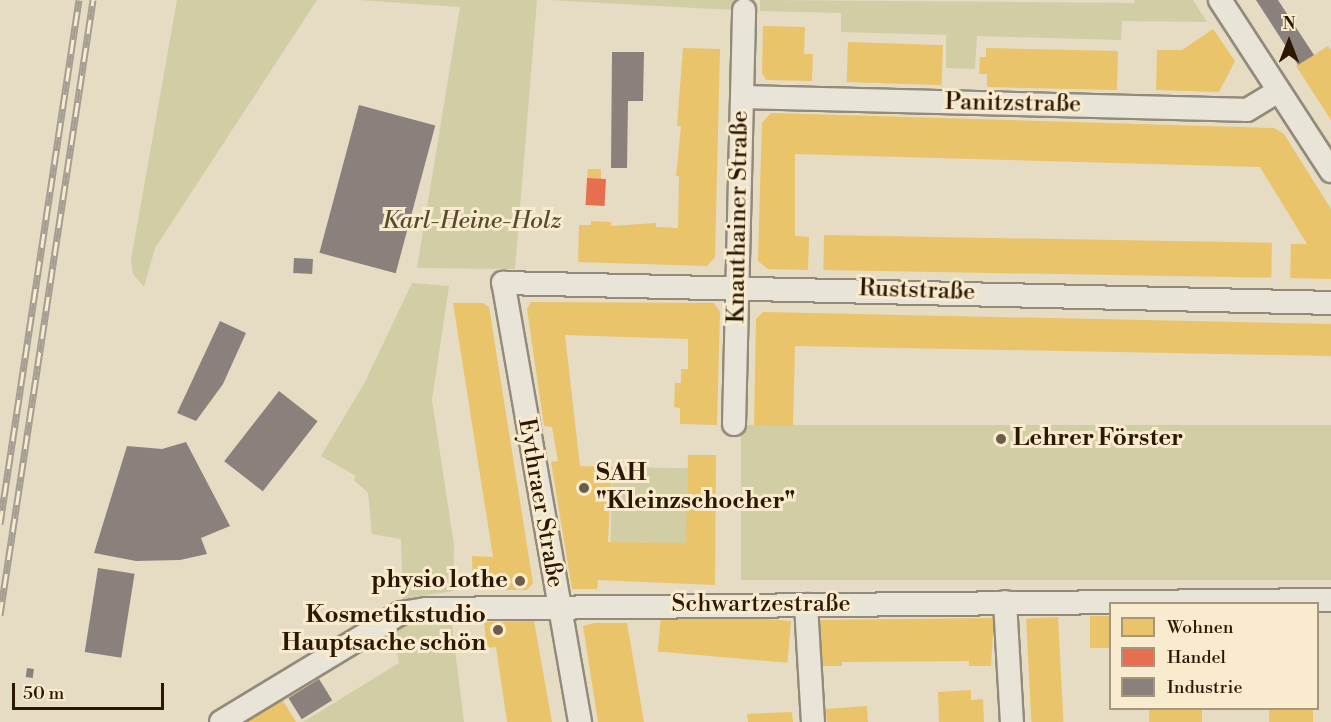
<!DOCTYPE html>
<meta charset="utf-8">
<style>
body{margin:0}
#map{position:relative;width:1331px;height:722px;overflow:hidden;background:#e6dbc3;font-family:"Libre Bodoni",serif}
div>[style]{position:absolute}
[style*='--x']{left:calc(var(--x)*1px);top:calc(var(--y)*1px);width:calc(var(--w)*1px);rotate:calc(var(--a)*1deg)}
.green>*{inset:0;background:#d1cda4;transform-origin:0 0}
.homes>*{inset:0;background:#e9c46a;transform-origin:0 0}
.shops>*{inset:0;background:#e76f51;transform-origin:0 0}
.industry>*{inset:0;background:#8a817c;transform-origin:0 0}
.roads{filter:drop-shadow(2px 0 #938a7a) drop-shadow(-2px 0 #938a7a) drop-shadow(0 2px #938a7a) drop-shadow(0 -2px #938a7a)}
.minor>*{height:22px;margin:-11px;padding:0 11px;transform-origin:11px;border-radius:11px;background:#e9e4d8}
.rail>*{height:7px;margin-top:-3.5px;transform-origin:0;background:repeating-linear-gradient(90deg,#f8ebce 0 14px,#a59e93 0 28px);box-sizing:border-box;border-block:2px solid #a59e93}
.dots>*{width:16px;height:16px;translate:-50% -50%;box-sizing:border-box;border:3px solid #f8ebce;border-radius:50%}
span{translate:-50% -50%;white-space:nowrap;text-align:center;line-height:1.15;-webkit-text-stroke:6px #f8ebce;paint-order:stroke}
.street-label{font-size:24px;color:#2c1704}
.park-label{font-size:24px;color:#584a2c;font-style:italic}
.poi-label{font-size:24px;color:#2c1704;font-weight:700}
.left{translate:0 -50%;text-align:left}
.right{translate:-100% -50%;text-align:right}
.legend{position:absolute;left:1109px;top:602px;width:210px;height:108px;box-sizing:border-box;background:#f8ebce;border:2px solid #a6967d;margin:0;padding:8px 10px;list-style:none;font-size:18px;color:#2c1704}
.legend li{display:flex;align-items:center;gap:12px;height:30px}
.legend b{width:30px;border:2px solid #a6967d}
.north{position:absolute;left:1259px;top:12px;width:60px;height:60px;-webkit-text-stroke:4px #f8ebce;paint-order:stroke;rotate:0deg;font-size:16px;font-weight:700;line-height:24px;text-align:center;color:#2c1704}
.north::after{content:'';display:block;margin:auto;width:21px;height:27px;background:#2c1704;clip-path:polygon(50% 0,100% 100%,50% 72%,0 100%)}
.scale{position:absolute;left:12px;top:683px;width:152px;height:27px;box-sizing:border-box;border:3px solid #2c1704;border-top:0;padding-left:8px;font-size:18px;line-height:21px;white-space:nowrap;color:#2c1704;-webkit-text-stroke:4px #f8ebce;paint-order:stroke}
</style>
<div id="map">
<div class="green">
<i style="clip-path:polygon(177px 0,317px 0,155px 248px,144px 287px,133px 274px,131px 260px)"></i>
<i style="clip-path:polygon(358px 0,537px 0,515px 269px,417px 268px,460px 7px)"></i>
<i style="clip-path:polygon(548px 0,734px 0,733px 10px)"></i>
<i style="clip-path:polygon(760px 0,1134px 3px,1135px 0,1193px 0,1207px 22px,1122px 21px,1121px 40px,977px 36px,975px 69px,946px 68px,946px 35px,841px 32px,841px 13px,760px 11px)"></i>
<i style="clip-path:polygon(412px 283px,449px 286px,432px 400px,454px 545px,453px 591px,403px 599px,401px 539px,372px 534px,368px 493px,354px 480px,356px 476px,321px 456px,365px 382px)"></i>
<i style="left:1331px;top:425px;width:155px;height:590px;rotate:90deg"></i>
<i style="left:612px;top:467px;width:76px;height:75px;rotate:1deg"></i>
<i style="clip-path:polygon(452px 625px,464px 722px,303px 722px,399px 663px,392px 626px)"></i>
</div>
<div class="homes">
<i style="clip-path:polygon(763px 26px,805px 27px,804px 54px,813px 54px,812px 81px,766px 80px,762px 73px)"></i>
<i style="clip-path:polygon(1213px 29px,1235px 61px,1219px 92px,1156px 90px,1157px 50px,1182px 50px)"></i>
<i style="left:848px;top:42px;width:95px;height:40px;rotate:2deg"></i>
<i style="clip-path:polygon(1328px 46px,1331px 50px,1331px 120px,1296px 66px)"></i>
<i style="clip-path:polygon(683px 48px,720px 49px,715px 257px,707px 266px,578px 262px,579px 225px,591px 225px,591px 221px,611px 222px,611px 226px,656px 223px,656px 227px,678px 228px,679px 176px,676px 176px,681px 126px,677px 126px)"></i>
<i style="clip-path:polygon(986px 48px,1118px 51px,1117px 90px,987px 87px,987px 74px,979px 74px,980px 57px,986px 57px)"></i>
<i style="clip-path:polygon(771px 113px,1274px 128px,1284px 134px,1331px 209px,1331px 279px,1290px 278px,1291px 244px,1307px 244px,1260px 167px,795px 154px,795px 236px,809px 237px,808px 270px,768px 269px,758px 261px,760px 187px,762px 123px)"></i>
<i style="clip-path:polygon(588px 169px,601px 169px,601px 179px,587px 178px)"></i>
<i style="left:824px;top:235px;width:448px;height:35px;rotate:1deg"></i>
<i style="clip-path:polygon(531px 302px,714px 303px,720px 312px,717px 425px,680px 424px,680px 408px,674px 407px,675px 383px,681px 383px,681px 369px,688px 369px,688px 339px,565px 335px,580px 466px,612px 467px,608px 542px,686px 543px,688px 455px,716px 455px,715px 585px,598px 580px,597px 589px,572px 589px,551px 462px,558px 461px,552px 427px,544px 426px,527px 309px)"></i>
<i style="clip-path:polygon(453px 303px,483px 303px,489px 307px,533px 583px,527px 590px,473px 590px,472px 556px,493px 557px)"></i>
<i style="clip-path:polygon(763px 312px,1331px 324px,1331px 356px,795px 346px,793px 426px,754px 425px,756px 319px)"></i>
<i style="left:1090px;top:616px;width:20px;height:32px"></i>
<i style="left:1058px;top:617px;width:105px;height:32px;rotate:87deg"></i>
<i style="clip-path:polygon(994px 618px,991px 666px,969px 666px,969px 661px,842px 662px,842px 666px,823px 666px,822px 653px,818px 653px,818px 620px)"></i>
<i style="clip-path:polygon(534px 621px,552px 722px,507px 722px,496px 647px,487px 648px,484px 622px)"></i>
<i style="left:791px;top:621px;width:42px;height:130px;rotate:95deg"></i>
<i style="clip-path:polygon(595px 623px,627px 623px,644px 722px,598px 722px,583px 626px)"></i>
<i style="clip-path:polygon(971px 690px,971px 700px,983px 699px,984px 722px,939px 722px,938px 692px)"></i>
<i style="clip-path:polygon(280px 696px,296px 722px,239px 722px)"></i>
<i style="clip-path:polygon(867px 706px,868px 722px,827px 722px,826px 709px)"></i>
<i style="left:1149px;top:708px;width:53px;height:14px"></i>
<i style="left:1269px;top:708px;width:44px;height:14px"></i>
<i style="clip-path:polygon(792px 712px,793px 722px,748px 722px,747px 714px)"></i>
</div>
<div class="shops">
<i style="left:587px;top:178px;width:19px;height:27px;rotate:3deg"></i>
</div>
<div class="industry">
<i style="clip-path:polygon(1256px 0,1278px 0,1314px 55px,1298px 65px)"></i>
<i style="clip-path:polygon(612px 52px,644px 52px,643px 101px,628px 101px,627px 168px,611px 168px)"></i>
<i style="left:359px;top:105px;width:79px;height:153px;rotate:15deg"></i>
<i style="left:294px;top:258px;width:19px;height:15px;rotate:3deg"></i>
<i style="clip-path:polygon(220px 321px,246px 333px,223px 384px,196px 421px,177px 413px)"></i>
<i style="left:279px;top:391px;width:49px;height:89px;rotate:38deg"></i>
<i style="clip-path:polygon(186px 442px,230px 526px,201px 538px,207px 554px,180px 560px,136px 561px,94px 553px,127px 446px,162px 449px)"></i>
<i style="left:98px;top:568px;width:37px;height:85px;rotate:9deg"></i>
<i style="left:27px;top:668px;width:7px;height:9px;rotate:8deg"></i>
<i style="left:319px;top:679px;width:25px;height:36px;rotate:58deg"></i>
</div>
<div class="roads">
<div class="minor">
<i style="--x:1220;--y:0;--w:204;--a:57"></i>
<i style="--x:742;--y:97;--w:505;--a:1.47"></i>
<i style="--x:1247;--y:110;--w:37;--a:-31"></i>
<i style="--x:734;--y:424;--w:414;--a:-88.6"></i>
<i style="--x:1005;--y:602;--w:120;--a:86.7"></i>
<i style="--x:806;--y:605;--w:117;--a:86.6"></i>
<i style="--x:221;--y:722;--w:210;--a:-31.2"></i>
<i style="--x:401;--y:613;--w:25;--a:-9"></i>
<i style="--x:426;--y:609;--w:905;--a:-0.57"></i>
<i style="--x:580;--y:722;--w:446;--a:-99.9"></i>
<i style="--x:503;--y:283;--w:828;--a:1.38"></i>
</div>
</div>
<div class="rail">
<i style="--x:0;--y:524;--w:530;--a:-81.43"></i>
<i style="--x:0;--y:615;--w:622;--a:-81.4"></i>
</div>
<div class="dots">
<i style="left:1001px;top:439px;background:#6d5c47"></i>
<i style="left:584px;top:488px;background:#6d5c47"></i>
<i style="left:520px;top:581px;background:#6d5c47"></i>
<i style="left:498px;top:630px;background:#6d5c47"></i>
</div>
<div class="street-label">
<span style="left:1013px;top:104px;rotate:1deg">Panitzstraße</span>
<span style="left:739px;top:217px;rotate:-89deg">Knauthainer Straße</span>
<span style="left:917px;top:291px;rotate:2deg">Ruststraße</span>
<span style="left:540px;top:503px;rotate:80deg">Eythraer Straße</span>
<span style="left:761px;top:605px">Schwartzestraße</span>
</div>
<div class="park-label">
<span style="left:472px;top:222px">Karl-Heine-Holz</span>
</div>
<div class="poi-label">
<span class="left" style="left:1013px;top:439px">Lehrer Förster</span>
<span class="left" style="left:596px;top:488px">SAH<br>"Kleinzschocher"</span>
<span class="right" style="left:508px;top:581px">physio lothe</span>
<span class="right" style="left:486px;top:630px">Kosmetikstudio<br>Hauptsache schön</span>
</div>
<ul class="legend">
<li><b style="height:16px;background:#e9c46a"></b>Wohnen</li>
<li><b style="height:16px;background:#e76f51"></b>Handel</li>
<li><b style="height:16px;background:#8a817c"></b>Industrie</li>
</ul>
<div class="north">N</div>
<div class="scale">50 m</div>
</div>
